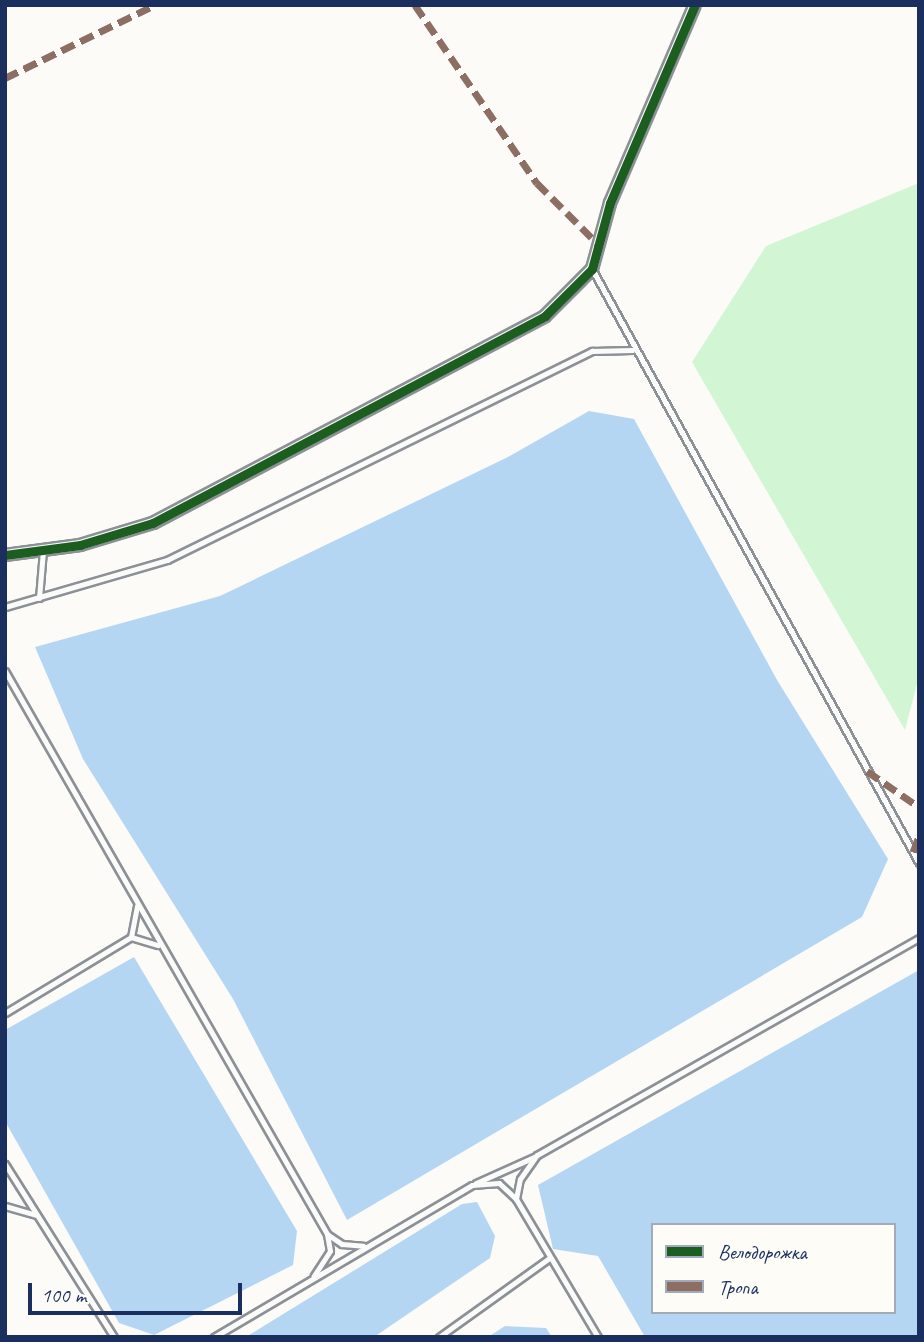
<!DOCTYPE html>
<meta charset="utf-8">
<style>
body{margin:0}
#map{position:relative;width:924px;height:1342px;overflow:hidden;background:#fcfbf8;font-family:Caveat,sans-serif}
div>[style]{position:absolute}
[style*='--x']{left:calc(var(--x)*1px);top:calc(var(--y)*1px);width:calc(var(--w)*1px);rotate:calc(var(--a)*1deg)}
.green>*{inset:0;background:#d2f5d4}
.water>*{inset:0;background:#b5d6f3}
.roads{filter:drop-shadow(2px 0 #8c9097) drop-shadow(-2px 0 #8c9097) drop-shadow(0 2px #8c9097) drop-shadow(0 -2px #8c9097)}
.service>*{height:5px;margin:-2.5px;padding:0 2.5px;transform-origin:2.5px;border-radius:2.5px;background:#fbfbf9}
.minor>*{height:10px;margin:-5px;padding:0 5px;transform-origin:5px;border-radius:5px;background:#fbfbf9}
.quiet>*{height:7px;margin-top:-3.5px;transform-origin:0;background:repeating-linear-gradient(90deg,#8d6e63 0 14px,transparent 0 21px)}
.cycleway>*{height:9px;margin:-4.5px;padding:0 4.5px;transform-origin:4.5px;border-radius:4.5px;background:#1b5e20}
span{translate:-50% -50%;white-space:nowrap;text-align:center;line-height:1.15;-webkit-text-stroke:5px #fdfcf7;paint-order:stroke}
.frame{position:absolute;inset:0;border:7px solid #1b2f5e;pointer-events:none}
.legend{position:absolute;left:651px;top:1223px;width:245px;height:91px;box-sizing:border-box;background:#fdfcf7;border:2px solid #a3aaba;margin:0;padding:9px 12px;list-style:none;font-size:21px;color:#1b2f5e}
.legend li{display:flex;align-items:center;gap:14px;height:35px}
.legend b{width:35px;border:2px solid #a3aaba}
.scale{position:absolute;left:28px;top:1283px;width:214px;height:32px;box-sizing:border-box;border:4px solid #1b2f5e;border-top:0;padding-left:9px;font-size:21px;line-height:24px;white-space:nowrap;color:#1b2f5e;-webkit-text-stroke:5px #fdfcf7;paint-order:stroke}
</style>
<div id="map">
<div class="green">
<i style="clip-path:polygon(919px 183px,919px 676px,905px 730px,692px 362px,766px 246px)"></i>
</div>
<div class="water">
<i style="clip-path:polygon(589px 411px,634px 419px,777px 680px,888px 859px,862px 917px,347px 1220px,233px 999px,83px 759px,35px 647px,220px 596px,508px 457px)"></i>
<i style="clip-path:polygon(134px 957px,297px 1231px,293px 1265px,154px 1335px,119px 1323px,5px 1121px,5px 1030px)"></i>
<i style="clip-path:polygon(evenodd,919px 970px,919px 1337px,645px 1337px,598px 1256px,553px 1249px,538px 1185px,919px 970px,653px 1225px,894px 1225px,894px 1312px,653px 1312px,653px 1225px)"></i>
<i style="clip-path:polygon(477px 1202px,495px 1236px,490px 1258px,374px 1337px,246px 1337px,462px 1204px)"></i>
<i style="clip-path:polygon(505px 1326px,546px 1328px,552px 1337px,488px 1337px)"></i>
</div>
<div class="roads">
<div class="service">
<i style="--x:592;--y:269;--w:678;--a:61.17"></i>
<i style="--x:39;--y:598;--w:48;--a:-85.2"></i>
<i style="--x:5;--y:607;--w:169;--a:-16.2"></i>
<i style="--x:167;--y:560;--w:474;--a:-26.2"></i>
<i style="--x:592;--y:351;--w:40;--a:-1.4"></i>
<i style="--x:5;--y:671;--w:649;--a:60.23"></i>
<i style="--x:327;--y:1234;--w:17;--a:80"></i>
<i style="--x:330;--y:1251;--w:30;--a:123"></i>
<i style="--x:131;--y:937;--w:32;--a:-79"></i>
<i style="--x:5;--y:1013;--w:147;--a:-31.1"></i>
<i style="--x:131;--y:937;--w:28;--a:17"></i>
<i style="--x:5;--y:1164;--w:204;--a:57.8"></i>
<i style="--x:476;--y:1183;--w:64;--a:-24.1"></i>
<i style="--x:516;--y:1199;--w:20;--a:-79"></i>
<i style="--x:520;--y:1179;--w:29;--a:-55"></i>
<i style="--x:537;--y:1155;--w:439;--a:-29.6"></i>
<i style="--x:5;--y:1206;--w:33;--a:16"></i>
<i style="--x:327;--y:1234;--w:18;--a:34"></i>
<i style="--x:342;--y:1244;--w:21;--a:5"></i>
<i style="--x:214;--y:1337;--w:299;--a:-30.5"></i>
<i style="--x:472;--y:1185;--w:27;--a:-4"></i>
<i style="--x:499;--y:1183;--w:23;--a:43"></i>
<i style="--x:516;--y:1199;--w:161;--a:59.3"></i>
<i style="--x:439;--y:1337;--w:134;--a:-35.6"></i>
</div>
<div class="minor">
<i style="--x:5;--y:555;--w:76;--a:-7.6"></i>
<i style="--x:80;--y:545;--w:76;--a:-16.8"></i>
<i style="--x:153;--y:523;--w:443;--a:-27.8"></i>
<i style="--x:545;--y:316;--w:66;--a:-45"></i>
<i style="--x:592;--y:269;--w:68;--a:-74.7"></i>
<i style="--x:610;--y:203;--w:215;--a:-66.8"></i>
</div>
</div>
<div class="quiet">
<i style="--x:415;--y:5;--w:216;--a:55.6"></i>
<i style="--x:537;--y:183;--w:86;--a:45"></i>
<i style="--x:5;--y:78;--w:167;--a:-26"></i>
<i style="--x:867;--y:771;--w:63;--a:34.7"></i>
<i style="--x:913;--y:852;--w:17;--a:-69"></i>
</div>
<div class="cycleway">
<i style="--x:5;--y:555;--w:76;--a:-7.6"></i>
<i style="--x:80;--y:545;--w:76;--a:-16.8"></i>
<i style="--x:153;--y:523;--w:443;--a:-27.8"></i>
<i style="--x:545;--y:316;--w:66;--a:-45"></i>
<i style="--x:592;--y:269;--w:68;--a:-74.7"></i>
<i style="--x:610;--y:203;--w:215;--a:-66.8"></i>
</div>
<div class="frame"></div>
<ul class="legend">
<li><b style="height:9px;background:#1b5e20"></b>Велодорожка</li>
<li><b style="height:9px;background:#8d6e63"></b>Тропа</li>
</ul>
<div class="scale">100 m</div>
</div>
